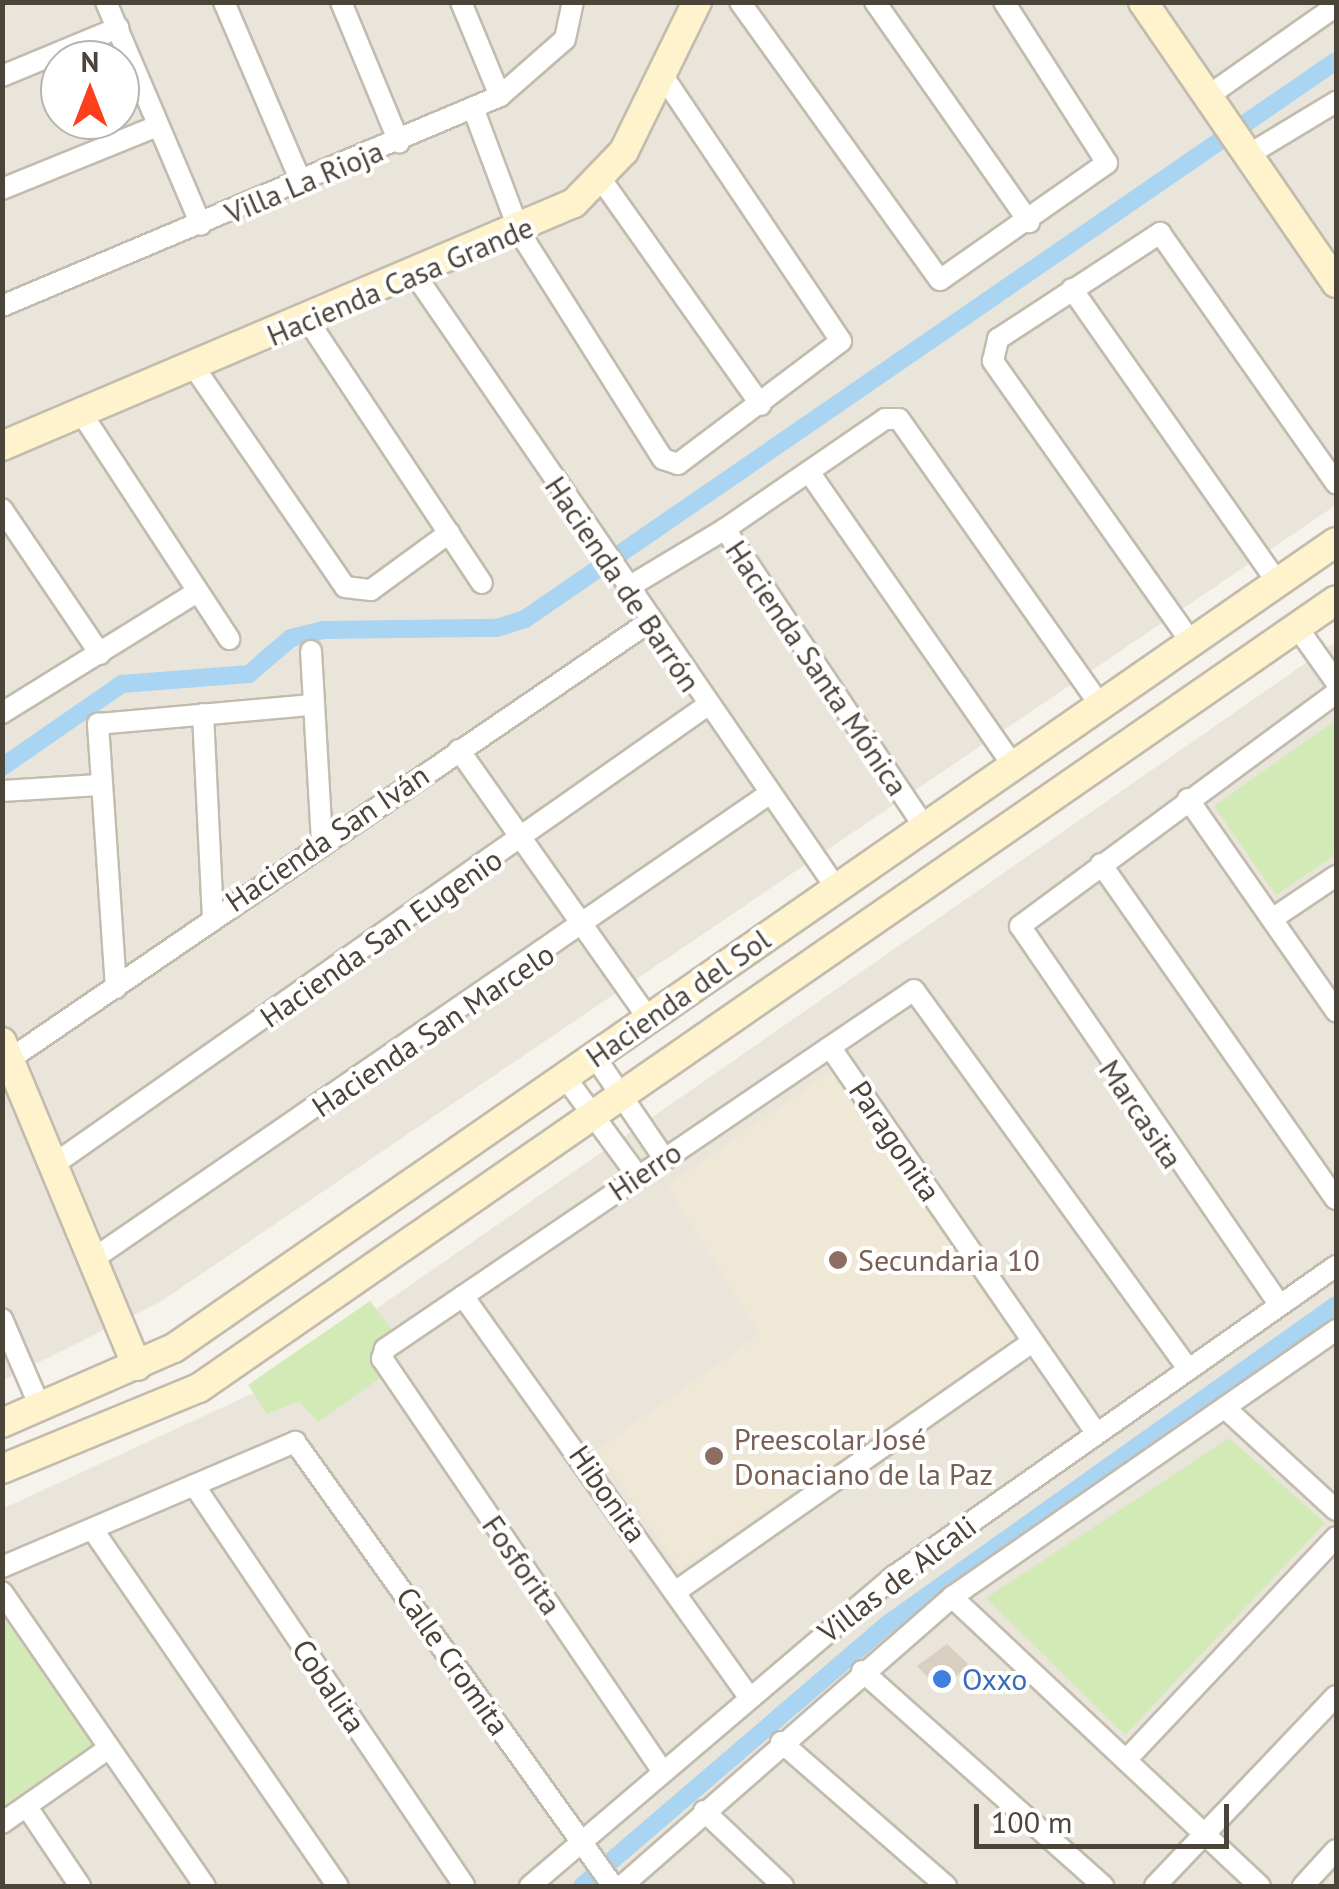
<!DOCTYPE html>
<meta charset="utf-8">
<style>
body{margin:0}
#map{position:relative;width:1339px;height:1889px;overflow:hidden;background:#f6f3ec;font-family:"PT Sans",sans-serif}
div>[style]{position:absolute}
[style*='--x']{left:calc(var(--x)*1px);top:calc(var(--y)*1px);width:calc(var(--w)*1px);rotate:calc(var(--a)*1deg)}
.residential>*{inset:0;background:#eae5da}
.education>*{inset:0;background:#efe8d6}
.green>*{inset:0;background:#d2eab5}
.canal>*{height:18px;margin:-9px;padding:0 9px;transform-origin:9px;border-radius:9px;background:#a9d4f2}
.building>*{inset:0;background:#d8cfc1}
.roads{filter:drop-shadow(2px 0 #c2bbae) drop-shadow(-2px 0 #c2bbae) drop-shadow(0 2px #c2bbae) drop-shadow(0 -2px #c2bbae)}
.street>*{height:20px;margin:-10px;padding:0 10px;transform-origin:10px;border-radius:10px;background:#fff}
.secondary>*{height:28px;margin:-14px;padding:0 14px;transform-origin:14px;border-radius:14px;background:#fff3cd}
.dots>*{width:28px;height:28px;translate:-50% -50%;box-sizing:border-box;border:5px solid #fff;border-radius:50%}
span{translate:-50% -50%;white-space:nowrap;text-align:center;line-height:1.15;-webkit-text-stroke:8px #fff;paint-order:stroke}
.street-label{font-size:30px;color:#4b4439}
.education-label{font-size:30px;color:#785e54}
.left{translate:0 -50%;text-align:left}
.shop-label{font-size:30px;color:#366cbe}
.frame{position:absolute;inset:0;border:5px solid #4b4439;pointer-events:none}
.north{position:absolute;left:40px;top:40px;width:100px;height:100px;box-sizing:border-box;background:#fff;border:2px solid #b7b4b0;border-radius:50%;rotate:0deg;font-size:28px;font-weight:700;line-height:40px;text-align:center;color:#4b4439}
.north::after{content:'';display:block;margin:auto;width:35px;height:45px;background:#fc3f1d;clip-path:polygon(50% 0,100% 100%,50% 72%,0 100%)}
.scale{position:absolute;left:974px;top:1804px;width:255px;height:45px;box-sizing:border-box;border:5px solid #4b4439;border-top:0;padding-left:12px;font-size:30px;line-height:35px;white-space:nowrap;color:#4b4439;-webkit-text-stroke:8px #fff;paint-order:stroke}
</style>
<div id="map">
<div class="residential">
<i style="clip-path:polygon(evenodd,3px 3px,1336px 3px,1336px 505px,160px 1302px,3px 1380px,3px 3px,60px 60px,120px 60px,120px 120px,60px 120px,60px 60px)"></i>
<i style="clip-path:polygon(1336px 642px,1336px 1886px,3px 1886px,2px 1509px,258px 1391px)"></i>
</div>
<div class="education">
<i style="clip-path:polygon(831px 1071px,1016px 1338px,680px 1570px,598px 1449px,760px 1334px,667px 1186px)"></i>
</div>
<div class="green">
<i style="clip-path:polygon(1336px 720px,1336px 854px,1276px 895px,1214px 806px)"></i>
<i style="clip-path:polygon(370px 1301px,392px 1330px,376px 1352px,380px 1378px,318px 1422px,299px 1401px,267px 1414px,248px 1385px)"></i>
<i style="clip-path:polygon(1229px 1438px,1325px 1523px,1125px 1735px,986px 1598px)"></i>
<i style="clip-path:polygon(2px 1616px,93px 1744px,3px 1806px,2px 1806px)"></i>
</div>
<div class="canal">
<i style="--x:2;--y:767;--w:146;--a:-34.7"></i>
<i style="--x:122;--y:684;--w:127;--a:-4.5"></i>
<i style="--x:249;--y:674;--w:55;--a:-40.6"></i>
<i style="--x:291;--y:638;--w:33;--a:-14"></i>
<i style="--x:323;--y:630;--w:174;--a:-0.7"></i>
<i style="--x:497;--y:628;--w:29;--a:-18"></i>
<i style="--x:525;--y:619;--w:984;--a:-34.53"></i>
<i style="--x:582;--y:1886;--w:404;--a:-40.6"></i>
<i style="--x:889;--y:1623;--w:549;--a:-35.43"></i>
</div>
<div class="building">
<i style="clip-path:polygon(947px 1644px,968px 1664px,942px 1692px,917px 1666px)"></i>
</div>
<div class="roads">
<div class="street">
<i style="--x:106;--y:2;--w:242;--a:66.9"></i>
<i style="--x:224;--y:2;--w:198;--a:66.8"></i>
<i style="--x:341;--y:2;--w:152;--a:67.5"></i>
<i style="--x:461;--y:2;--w:102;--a:67.5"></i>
<i style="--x:740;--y:2;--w:342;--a:54.3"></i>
<i style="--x:940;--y:280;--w:204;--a:-35"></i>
<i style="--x:1107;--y:163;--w:191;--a:-122.6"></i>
<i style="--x:875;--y:2;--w:269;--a:55"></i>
<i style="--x:2;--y:76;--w:126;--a:-22.5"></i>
<i style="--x:1208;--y:96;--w:156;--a:-35.1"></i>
<i style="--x:473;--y:108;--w:134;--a:69.4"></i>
<i style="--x:520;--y:233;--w:267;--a:57.7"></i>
<i style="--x:663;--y:459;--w:16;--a:18"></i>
<i style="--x:678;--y:464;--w:204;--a:-37"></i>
<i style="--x:841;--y:341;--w:321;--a:-123.9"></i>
<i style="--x:1248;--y:155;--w:103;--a:-31.1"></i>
<i style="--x:603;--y:182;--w:273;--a:54.7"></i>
<i style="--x:2;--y:189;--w:167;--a:-22.1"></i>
<i style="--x:416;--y:276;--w:744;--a:55.52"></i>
<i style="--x:1072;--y:289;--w:359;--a:55"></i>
<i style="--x:2;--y:306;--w:540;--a:-22.86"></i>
<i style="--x:500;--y:96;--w:86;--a:-41.2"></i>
<i style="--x:565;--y:39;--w:38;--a:-78"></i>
<i style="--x:309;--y:322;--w:313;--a:56.5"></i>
<i style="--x:194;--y:367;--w:267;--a:55.5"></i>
<i style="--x:345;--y:587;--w:26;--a:7"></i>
<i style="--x:371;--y:590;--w:97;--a:-36.2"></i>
<i style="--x:82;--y:414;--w:269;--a:56.8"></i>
<i style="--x:809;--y:472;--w:356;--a:55.2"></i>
<i style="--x:2;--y:509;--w:175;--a:55.9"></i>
<i style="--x:725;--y:529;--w:194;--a:-34.5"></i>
<i style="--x:885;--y:419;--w:14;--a:0"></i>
<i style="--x:899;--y:419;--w:350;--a:54.9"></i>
<i style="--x:725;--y:529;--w:356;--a:56.2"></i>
<i style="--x:627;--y:588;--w:114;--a:-31"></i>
<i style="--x:1297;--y:627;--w:67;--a:54.7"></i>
<i style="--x:1191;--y:642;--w:344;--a:-125.2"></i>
<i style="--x:993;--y:361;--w:23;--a:-77"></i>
<i style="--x:998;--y:339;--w:194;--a:-33.2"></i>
<i style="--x:1160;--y:233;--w:306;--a:54.9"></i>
<i style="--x:311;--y:651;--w:190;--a:86.7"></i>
<i style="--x:2;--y:713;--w:229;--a:-31.8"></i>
<i style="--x:203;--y:714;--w:201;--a:87.2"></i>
<i style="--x:459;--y:750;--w:328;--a:54.8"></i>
<i style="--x:2;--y:791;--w:95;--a:-3.6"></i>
<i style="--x:1188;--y:799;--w:259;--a:55.1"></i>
<i style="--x:1101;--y:864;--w:409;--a:55"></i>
<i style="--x:1272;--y:919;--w:77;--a:-33.9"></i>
<i style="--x:116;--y:988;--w:265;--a:-93.9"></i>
<i style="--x:98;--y:724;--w:216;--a:-5.1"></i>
<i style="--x:830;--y:1047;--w:469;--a:55.4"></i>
<i style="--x:595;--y:1057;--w:122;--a:55.7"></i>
<i style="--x:10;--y:1059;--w:774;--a:-34.37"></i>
<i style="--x:565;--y:1077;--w:122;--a:53.7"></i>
<i style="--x:53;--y:1165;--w:797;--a:-35.09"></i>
<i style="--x:93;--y:1259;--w:820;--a:-34.52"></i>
<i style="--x:463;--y:1296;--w:491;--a:54.5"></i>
<i style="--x:1279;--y:1304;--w:458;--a:-124.4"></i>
<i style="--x:1020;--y:926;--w:393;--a:-36.4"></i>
<i style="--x:2;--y:1319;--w:96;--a:66.6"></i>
<i style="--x:1226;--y:1409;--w:149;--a:42.6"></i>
<i style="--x:194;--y:1485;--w:483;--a:56"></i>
<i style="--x:93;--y:1530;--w:432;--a:55.5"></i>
<i style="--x:2;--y:1567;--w:319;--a:-23.1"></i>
<i style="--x:295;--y:1442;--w:546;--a:54.39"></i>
<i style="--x:2;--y:1592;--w:357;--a:55.4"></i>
<i style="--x:675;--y:1592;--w:436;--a:-35"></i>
<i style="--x:952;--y:1597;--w:422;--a:43.2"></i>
<i style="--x:862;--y:1671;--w:323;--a:41.7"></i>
<i style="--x:781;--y:1742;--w:219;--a:41.1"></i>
<i style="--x:1126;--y:1760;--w:306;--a:-46.7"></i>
<i style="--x:663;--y:1772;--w:500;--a:-124.2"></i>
<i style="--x:382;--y:1359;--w:10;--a:-73"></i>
<i style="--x:385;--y:1349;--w:639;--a:-34.16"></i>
<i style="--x:914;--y:990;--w:467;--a:54.1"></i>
<i style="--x:27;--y:1807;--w:95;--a:56.1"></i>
<i style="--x:704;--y:1811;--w:109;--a:43.5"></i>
<i style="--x:2;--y:1823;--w:131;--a:-35"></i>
<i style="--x:530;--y:1886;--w:480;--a:-40.4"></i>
<i style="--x:896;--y:1575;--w:538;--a:-35.08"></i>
<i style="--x:622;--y:1886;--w:439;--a:-41.2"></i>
<i style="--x:952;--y:1597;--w:468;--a:-34.8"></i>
<i style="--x:1155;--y:1886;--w:262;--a:-46.4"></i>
<i style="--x:1303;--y:1886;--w:49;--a:-47.5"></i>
</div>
<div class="secondary">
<i style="--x:1143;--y:2;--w:341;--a:55.5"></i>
<i style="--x:2;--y:446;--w:621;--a:-23.02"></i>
<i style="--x:574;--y:203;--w:72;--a:-46.1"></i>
<i style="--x:624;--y:151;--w:166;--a:-63.9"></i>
<i style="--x:2;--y:1042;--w:351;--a:67.4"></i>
<i style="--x:2;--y:1423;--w:188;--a:-23.6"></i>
<i style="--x:174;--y:1348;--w:1414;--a:-34.75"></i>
<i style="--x:2;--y:1469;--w:213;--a:-22.4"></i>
<i style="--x:199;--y:1388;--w:1383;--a:-34.72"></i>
</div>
</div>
<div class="dots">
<i style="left:838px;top:1260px;background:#8d6e63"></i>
<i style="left:714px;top:1456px;background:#8d6e63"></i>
<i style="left:942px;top:1679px;background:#3f7fe0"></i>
</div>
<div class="street-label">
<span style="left:304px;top:182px;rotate:-23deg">Villa La Rioja</span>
<span style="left:400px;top:281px;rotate:-23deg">Hacienda Casa Grande</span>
<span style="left:623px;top:584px;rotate:56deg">Hacienda de Barrón</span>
<span style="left:817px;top:668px;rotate:56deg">Hacienda Santa Mónica</span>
<span style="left:327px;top:838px;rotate:-34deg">Hacienda San Iván</span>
<span style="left:381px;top:938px;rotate:-35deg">Hacienda San Eugenio</span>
<span style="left:678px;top:998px;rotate:-35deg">Hacienda del Sol</span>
<span style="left:433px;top:1030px;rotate:-34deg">Hacienda San Marcelo</span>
<span style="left:1141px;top:1114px;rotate:56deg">Marcasita</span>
<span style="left:895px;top:1141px;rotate:56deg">Paragonita</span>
<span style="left:645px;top:1171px;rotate:-34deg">Hierro</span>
<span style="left:608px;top:1494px;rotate:55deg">Hibonita</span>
<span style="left:522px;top:1565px;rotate:55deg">Fosforita</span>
<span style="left:897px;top:1579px;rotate:-37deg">Villas de Alcali</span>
<span style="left:453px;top:1661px;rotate:55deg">Calle Cromita</span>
<span style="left:329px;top:1686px;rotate:56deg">Cobalita</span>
</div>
<div class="education-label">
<span class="left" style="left:858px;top:1260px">Secundaria 10</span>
<span class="left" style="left:734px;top:1456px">Preescolar José<br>Donaciano de la Paz</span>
</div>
<div class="shop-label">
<span class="left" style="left:962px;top:1679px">Oxxo</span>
</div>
<div class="frame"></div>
<div class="north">N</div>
<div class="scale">100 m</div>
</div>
